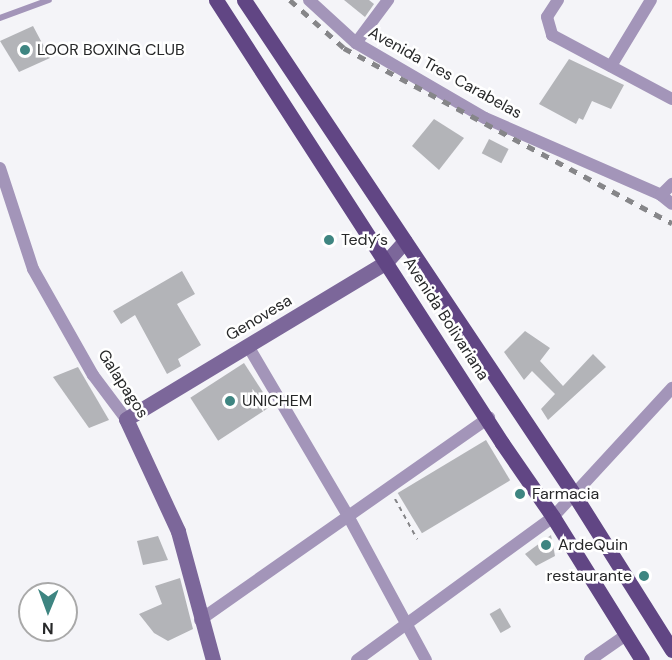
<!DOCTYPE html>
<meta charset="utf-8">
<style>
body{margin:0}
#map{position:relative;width:672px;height:660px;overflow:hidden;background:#f4f4f8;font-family:"DM Sans",sans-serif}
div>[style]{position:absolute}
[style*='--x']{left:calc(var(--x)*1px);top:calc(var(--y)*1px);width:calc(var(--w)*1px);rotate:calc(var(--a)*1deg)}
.building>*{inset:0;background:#b3b4b8;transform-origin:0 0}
.path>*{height:2px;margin-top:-1px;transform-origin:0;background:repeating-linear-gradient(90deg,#848487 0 4.5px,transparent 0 9px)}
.lane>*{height:6px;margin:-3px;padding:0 3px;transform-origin:3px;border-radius:3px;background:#a395b9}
.street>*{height:12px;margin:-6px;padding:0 6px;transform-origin:6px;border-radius:6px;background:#a395b9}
.secondary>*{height:15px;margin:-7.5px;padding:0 7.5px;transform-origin:7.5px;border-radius:7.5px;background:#7c679a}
.primary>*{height:15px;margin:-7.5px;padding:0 7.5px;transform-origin:7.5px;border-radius:7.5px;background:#614684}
.rail>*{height:4.5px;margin-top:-2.25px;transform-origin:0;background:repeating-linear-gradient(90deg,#868689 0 8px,transparent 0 16px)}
.dots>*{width:16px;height:16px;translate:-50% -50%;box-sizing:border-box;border:3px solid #fff;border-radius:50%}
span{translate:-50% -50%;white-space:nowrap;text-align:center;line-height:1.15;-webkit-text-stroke:5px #fff;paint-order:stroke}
.poi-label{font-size:16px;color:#272829}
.left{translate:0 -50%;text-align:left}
.right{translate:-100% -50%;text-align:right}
.street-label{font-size:16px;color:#272829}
.north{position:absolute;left:18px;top:582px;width:60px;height:60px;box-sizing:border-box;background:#fff;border:2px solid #a9a9a9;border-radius:50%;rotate:181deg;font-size:16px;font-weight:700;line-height:24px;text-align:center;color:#272829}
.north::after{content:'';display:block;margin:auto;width:21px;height:27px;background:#3e8581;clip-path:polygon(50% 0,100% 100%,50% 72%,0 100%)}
</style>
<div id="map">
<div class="building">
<i style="clip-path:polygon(344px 0,369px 0,374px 4px,365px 17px)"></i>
<i style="clip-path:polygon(33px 26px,50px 58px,19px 72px,0 41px)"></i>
<i style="clip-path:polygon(569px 59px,624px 85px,611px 109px,592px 101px,583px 120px,579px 118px,576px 124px,539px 104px)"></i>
<i style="clip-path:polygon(434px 119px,464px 138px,439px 170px,412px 146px)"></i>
<i style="left:489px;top:139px;width:22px;height:16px;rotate:27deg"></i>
<i style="clip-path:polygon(182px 271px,195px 294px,177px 304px,201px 345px,178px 359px,181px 366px,167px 374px,135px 315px,121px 324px,113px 311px)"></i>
<i style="clip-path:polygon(525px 331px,550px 348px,540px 361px,563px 386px,593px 354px,606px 367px,548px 420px,541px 409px,555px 394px,532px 371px,524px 380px,504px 352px)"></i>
<i style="left:244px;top:363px;width:51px;height:64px;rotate:57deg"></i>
<i style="clip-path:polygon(78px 367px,109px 420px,89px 428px,53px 377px)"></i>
<i style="left:486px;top:440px;width:47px;height:103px;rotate:59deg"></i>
<i style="clip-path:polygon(551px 535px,555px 556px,536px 566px,525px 554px)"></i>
<i style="clip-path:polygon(158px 536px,168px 560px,143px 565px,137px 541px)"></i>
<i style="clip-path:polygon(180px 578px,193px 629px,168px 641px,154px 633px,139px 614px,162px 604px,155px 586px)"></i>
<i style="left:500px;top:608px;width:22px;height:12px;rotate:60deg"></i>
</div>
<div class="path">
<i style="--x:395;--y:499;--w:46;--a:61.2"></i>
</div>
<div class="lane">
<i style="--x:0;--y:18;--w:52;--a:-20.2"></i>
</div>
<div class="street">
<i style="--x:309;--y:0;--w:64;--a:42.5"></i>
<i style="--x:356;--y:43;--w:149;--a:30.2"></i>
<i style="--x:485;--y:118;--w:192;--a:23.6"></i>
<i style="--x:661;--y:195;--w:14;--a:39"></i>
<i style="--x:558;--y:0;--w:20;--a:123"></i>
<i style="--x:547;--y:17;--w:19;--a:74"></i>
<i style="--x:552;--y:35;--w:136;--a:28.1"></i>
<i style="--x:356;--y:43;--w:54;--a:-53.3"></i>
<i style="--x:611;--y:66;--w:77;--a:-58.8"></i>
<i style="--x:0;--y:168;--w:106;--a:71.9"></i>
<i style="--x:33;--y:269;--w:122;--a:60.5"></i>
<i style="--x:93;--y:375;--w:55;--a:53.1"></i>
<i style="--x:661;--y:195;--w:16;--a:-45"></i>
<i style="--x:248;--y:346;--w:195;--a:59.5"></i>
<i style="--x:347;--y:514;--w:166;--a:61.6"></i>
<i style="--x:200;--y:620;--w:353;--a:-35"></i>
<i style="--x:357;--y:660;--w:243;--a:-36.1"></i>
<i style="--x:553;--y:517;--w:176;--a:-47.3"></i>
<i style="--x:590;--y:660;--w:44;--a:-34.8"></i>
</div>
<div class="secondary">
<i style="--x:213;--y:660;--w:134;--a:-105.2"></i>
<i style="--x:178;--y:531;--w:123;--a:-114.9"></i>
<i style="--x:126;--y:419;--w:304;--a:-31.1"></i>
<i style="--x:386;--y:262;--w:28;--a:-48"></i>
</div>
<div class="primary">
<i style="--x:216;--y:0;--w:527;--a:57.15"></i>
<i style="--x:502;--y:443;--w:90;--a:55.4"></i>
<i style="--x:553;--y:517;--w:168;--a:58.1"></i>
<i style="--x:244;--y:0;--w:596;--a:56.28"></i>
<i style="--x:575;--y:496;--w:182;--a:57.8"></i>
</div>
<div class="rail">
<i style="--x:290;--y:0;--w:72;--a:41.6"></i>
<i style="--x:344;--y:48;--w:372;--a:28.1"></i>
</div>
<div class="dots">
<i style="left:25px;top:50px;background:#3e8581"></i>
<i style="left:329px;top:240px;background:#3e8581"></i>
<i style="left:230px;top:401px;background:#3e8581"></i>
<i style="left:520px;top:494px;background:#3e8581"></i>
<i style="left:546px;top:545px;background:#3e8581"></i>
<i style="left:644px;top:576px;background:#3e8581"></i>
</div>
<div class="poi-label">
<span class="left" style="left:37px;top:50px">LOOR BOXING CLUB</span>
<span class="left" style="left:341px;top:240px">Tedy´s</span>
<span class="left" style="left:242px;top:401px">UNICHEM</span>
<span class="left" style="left:532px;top:494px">Farmacia</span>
<span class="left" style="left:558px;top:545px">ArdeQuin</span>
<span class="right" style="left:632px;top:576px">restaurante</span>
</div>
<div class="street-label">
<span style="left:445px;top:73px;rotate:29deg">Avenida Tres Carabelas</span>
<span style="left:259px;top:318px;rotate:-31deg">Genovesa</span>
<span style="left:446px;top:319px;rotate:57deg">Avenida Bolivariana</span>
<span style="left:123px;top:384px;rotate:57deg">Galapagos</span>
</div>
<div class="north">N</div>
</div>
